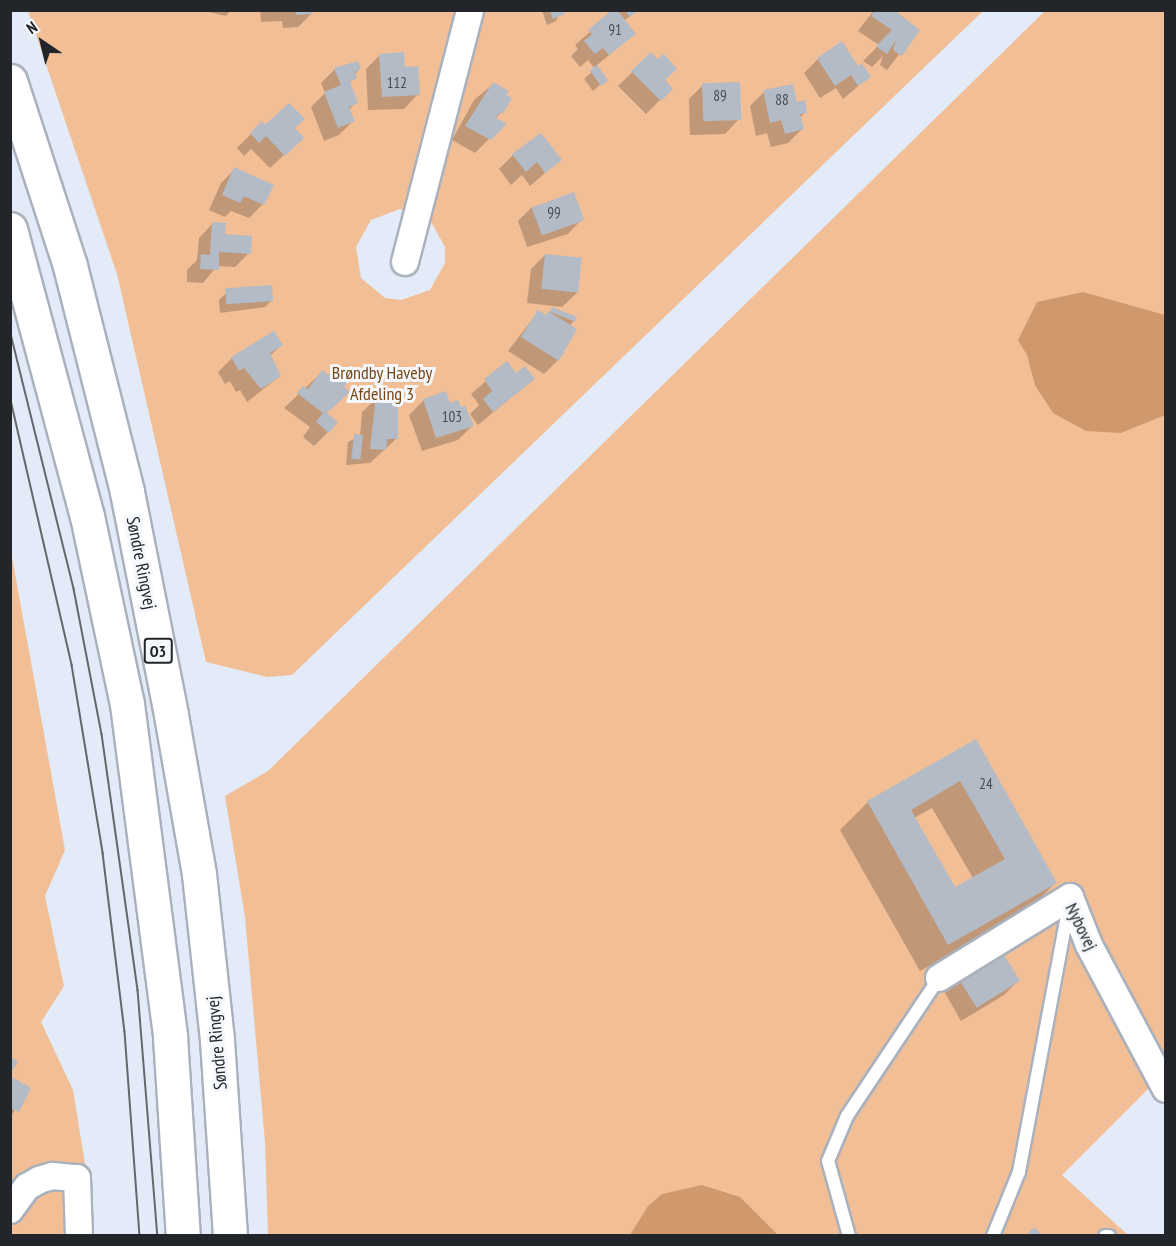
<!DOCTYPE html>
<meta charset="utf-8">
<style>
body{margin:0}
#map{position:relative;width:1176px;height:1246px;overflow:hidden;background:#e2ebf7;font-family:"PT Sans Narrow",sans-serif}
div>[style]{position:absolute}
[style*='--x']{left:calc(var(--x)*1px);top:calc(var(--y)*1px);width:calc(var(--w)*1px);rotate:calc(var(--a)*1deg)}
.green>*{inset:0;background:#f2be95}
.water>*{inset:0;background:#cf996d}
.shadow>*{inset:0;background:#0003}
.building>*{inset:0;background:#b3bbc7;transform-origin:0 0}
.roads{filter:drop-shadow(2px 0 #a9b1bd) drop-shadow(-2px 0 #a9b1bd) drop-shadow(0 2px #a9b1bd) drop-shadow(0 -2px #a9b1bd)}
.service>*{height:12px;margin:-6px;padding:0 6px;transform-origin:6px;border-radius:6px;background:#fff}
.minor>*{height:26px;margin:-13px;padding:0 13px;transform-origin:13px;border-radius:13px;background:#fff}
.primary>*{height:33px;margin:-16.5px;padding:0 16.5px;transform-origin:16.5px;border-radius:16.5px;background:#fff}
.tram>*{height:1.5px;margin:-0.75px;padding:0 0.75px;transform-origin:0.75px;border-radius:0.75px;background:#62686e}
span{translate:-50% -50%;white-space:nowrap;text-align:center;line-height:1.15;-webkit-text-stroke:6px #f4f8fd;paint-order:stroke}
.number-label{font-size:15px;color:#464b51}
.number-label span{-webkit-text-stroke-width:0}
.shield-label span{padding:2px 4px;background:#f4f8fd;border:2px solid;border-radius:4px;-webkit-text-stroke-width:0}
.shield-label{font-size:16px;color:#22262a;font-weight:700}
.park-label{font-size:18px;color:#7a4613}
.street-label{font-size:18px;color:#22262a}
.frame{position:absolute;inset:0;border:12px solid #22262a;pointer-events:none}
.north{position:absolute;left:12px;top:12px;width:60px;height:60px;-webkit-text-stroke:4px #f4f8fd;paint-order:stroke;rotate:325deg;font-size:16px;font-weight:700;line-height:24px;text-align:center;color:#22262a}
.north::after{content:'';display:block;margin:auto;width:21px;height:27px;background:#22262a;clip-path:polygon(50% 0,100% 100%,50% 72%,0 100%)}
</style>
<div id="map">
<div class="green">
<i style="clip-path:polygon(evenodd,28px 11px,983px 11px,292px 675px,267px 677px,206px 662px,117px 274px,28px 11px,400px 209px,430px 220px,445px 247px,445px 263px,430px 290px,401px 300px,385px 298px,361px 278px,356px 247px,371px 220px,400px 209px)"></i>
<i style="clip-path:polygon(1045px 11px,1165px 11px,1165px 1072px,1062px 1175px,1128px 1235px,268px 1235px,265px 1142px,245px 917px,225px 796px,268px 771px)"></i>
<i style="clip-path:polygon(10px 546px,65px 850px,45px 896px,64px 986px,41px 1022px,73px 1090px,86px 1170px,87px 1235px,11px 1235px)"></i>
</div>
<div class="water">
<i style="clip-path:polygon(1083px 292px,1165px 315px,1165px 415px,1121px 433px,1086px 431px,1053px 413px,1035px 385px,1027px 355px,1018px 340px,1037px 302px)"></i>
<i style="clip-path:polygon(702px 1185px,740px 1197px,778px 1235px,630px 1235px,648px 1206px,662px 1194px)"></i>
</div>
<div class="shadow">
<i style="clip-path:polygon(200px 10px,231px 10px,226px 16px)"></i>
<i style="clip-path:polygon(260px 10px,311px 10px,312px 13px,298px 27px,283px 28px,282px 21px,261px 22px)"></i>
<i style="clip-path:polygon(561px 10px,556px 21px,547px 25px,542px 10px)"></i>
<i style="clip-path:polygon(615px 10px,638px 10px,624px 21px,634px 34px,596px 66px,606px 79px,593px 91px,584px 79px,595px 69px,588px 60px,580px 67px,571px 56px,578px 49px,575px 45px)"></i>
<i style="clip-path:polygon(874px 10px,891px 10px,918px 30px,887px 70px,880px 65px,883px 56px,872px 67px,863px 61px,879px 45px,858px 31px)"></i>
<i style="clip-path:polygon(651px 54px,671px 89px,646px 114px,618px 86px)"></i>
<i style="clip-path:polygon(380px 55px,404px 68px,418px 94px,404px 109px,368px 110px,366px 69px)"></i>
<i style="clip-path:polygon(818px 59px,858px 68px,869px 77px,843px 99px,836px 88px,820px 98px,804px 73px)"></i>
<i style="clip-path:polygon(335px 69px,359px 69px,349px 84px,356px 102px,349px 110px,353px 121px,339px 135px,324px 141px,311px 107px,325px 93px,321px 83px)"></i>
<i style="clip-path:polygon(493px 84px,510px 99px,496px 119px,504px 124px,475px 153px,452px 140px,474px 100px)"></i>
<i style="clip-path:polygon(703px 85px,739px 119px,725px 134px,690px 135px,689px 99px)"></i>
<i style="clip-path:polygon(764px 92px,796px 104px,806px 112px,799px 118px,802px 129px,788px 143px,771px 147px,767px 133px,756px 136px,750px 106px)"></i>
<i style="clip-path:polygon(262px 123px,265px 127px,293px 128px,302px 138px,270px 168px,251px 149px,244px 156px,237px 148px)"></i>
<i style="clip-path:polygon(513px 155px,560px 160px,530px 186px,522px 175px,511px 185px,499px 169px)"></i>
<i style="clip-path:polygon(235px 169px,263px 204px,249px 218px,231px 211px,225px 217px,209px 210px,221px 183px)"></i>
<i style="clip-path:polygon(532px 207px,582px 219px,568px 234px,527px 247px,518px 221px)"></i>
<i style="clip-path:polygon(213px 223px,249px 253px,235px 267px,217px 266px,203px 283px,187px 282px,187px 270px,197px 260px,199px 238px)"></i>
<i style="clip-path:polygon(545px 255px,577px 293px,562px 307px,527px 303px,531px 269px)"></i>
<i style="clip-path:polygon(226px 293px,272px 300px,265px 307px,220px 313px,219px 300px)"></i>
<i style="clip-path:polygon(553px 309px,574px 321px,569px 326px,575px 330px,558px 360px,544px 374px,508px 351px,538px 312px,544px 317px)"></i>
<i style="clip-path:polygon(281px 345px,270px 356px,280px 376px,247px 402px,240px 390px,236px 392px,230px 381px,225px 384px,218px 372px,232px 358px)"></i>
<i style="clip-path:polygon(507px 363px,516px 375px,533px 379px,478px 425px,470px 414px,479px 405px,471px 394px)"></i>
<i style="clip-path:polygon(336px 368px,325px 414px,328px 432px,314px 446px,303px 437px,310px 427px,284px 408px,322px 372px,327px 376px)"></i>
<i style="clip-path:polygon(377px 398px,396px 439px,370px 463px,346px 465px,348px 442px,360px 436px,362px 412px)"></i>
<i style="clip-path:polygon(424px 400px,449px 405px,472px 426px,458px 440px,422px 451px,409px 415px)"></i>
<i style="clip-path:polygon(evenodd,975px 741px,1055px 883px,1028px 911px,920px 971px,840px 830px,868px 802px,975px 741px,932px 808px,973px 878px,955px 889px,914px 818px,932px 808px)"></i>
<i style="clip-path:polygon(959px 979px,1018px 981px,1004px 995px,961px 1021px,945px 993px)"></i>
<i style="clip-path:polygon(10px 1078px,29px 1088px,10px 1118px)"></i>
</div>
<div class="building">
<i style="clip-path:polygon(296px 10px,312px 10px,313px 14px,296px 15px)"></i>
<i style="clip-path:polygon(550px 10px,563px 10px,565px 14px,553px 19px)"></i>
<i style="clip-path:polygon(612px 10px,617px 10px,636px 34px,609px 55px,603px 48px,595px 54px,584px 41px,592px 34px,588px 30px)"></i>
<i style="clip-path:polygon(625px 10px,639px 10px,630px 17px)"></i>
<i style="clip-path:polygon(875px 10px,894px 10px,920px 30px,902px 56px,893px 50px,896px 40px,887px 54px,876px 46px,892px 30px,871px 16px)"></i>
<i style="clip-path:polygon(842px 41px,858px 66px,862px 63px,871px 77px,858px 86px,851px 75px,835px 86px,817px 58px)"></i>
<i style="clip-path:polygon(404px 52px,405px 67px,418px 66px,420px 95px,382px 97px,379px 54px)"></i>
<i style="clip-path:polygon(651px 52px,658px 59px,664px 54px,677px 69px,665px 80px,673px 89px,661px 101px,631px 71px)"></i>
<i style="clip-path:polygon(358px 61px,361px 69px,355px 72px,357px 78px,350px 81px,358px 103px,349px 107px,355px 121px,338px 128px,324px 92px,341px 85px,334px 68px)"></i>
<i style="left:597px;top:65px;width:19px;height:9px;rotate:54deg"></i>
<i style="clip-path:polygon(493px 82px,509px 91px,506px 95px,512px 98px,503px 114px,500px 112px,496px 118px,507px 124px,491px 140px,465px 126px)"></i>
<i style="left:740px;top:82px;width:38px;height:38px;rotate:88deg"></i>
<i style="clip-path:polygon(793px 84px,797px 102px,805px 100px,807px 113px,800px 114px,804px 129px,785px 134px,781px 120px,770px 123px,763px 90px)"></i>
<i style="clip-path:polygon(289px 103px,305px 119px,295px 128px,304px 138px,285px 156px,266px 136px,259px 143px,250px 133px,262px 121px,265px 125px)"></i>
<i style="clip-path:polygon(541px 133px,562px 160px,545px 173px,537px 162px,526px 172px,512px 154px)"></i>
<i style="clip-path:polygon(234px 167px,274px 185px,264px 205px,244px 196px,240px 203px,222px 195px)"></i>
<i style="left:574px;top:192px;width:30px;height:45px;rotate:70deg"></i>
<i style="clip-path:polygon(212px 222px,226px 223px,225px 234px,252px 236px,251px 254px,219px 252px,219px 270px,200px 269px,201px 254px,210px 255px)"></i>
<i style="left:545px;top:254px;width:37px;height:35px;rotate:6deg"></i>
<i style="left:272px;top:285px;width:16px;height:47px;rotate:86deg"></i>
<i style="left:552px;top:307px;width:27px;height:5px;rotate:22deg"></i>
<i style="clip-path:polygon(538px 310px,546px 315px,548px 311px,577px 329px,559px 361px,521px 337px)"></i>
<i style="clip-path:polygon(274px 331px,283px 345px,270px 353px,281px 376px,261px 389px,244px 368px,239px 371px,231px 357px)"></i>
<i style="clip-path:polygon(507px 361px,516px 373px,525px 366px,535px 379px,493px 412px,483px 399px,492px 391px,484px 379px)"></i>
<i style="clip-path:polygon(336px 366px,352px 378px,344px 387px,350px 392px,327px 413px,338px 422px,329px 433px,316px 422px,323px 413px,297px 393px,303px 386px,308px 389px,322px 370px,329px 375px)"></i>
<i style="clip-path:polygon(446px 391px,450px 403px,458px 400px,461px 407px,465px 406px,474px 426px,436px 438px,423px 399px)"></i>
<i style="clip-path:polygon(376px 396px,398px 398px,398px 439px,387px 439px,386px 450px,370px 449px)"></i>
<i style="left:354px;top:434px;width:9px;height:25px;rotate:6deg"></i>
<i style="clip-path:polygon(evenodd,976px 739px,1057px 883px,948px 945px,867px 801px,976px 739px,960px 781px,1005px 859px,955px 887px,911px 810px,960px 781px)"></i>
<i style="left:1002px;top:952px;width:34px;height:51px;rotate:58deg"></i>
<i style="clip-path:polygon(10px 1057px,18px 1061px,10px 1075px)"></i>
<i style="clip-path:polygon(10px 1076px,31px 1088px,19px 1112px,10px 1108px)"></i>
<i style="clip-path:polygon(1034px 1227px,1043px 1236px,1026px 1236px)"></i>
</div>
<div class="roads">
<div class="service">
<i style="--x:849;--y:1236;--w:78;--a:-105.6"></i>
<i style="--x:828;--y:1161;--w:49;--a:-67.1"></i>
<i style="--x:847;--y:1116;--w:166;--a:-56.3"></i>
<i style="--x:993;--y:1236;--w:69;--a:-67.9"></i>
<i style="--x:1019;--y:1172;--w:273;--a:-79.4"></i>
<i style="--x:1105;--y:1236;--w:4;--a:0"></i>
</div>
<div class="minor">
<i style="--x:405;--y:262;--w:260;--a:-75.5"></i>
<i style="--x:939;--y:978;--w:154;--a:-31.7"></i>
<i style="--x:1070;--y:897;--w:52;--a:68.4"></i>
<i style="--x:1089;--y:945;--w:163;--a:61.9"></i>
<i style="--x:10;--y:1210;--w:29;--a:-54"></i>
<i style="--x:27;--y:1187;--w:14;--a:-30"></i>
<i style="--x:39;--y:1180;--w:14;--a:-17"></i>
<i style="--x:52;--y:1176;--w:25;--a:5"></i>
<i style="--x:77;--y:1178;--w:58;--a:88"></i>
</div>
<div class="primary">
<i style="--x:10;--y:81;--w:194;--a:72"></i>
<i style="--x:70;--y:266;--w:233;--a:75.8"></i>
<i style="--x:127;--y:492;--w:227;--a:78.8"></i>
<i style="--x:171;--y:715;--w:161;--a:80"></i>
<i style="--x:199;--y:874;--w:167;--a:83.8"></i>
<i style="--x:217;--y:1040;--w:196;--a:86.2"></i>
<i style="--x:10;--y:229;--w:297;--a:75"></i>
<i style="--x:87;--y:516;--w:192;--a:78"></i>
<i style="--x:127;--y:704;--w:336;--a:82.6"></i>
<i style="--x:170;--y:1037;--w:199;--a:86.3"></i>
</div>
</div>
<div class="tram">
<i style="--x:10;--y:330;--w:267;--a:76.1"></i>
<i style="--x:74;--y:589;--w:148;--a:79.1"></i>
<i style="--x:102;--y:734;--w:259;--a:82"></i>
<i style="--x:138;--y:990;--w:247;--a:85.4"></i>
<i style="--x:10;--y:396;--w:276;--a:77"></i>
<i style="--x:72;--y:665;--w:191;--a:80.6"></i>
<i style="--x:103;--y:853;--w:180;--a:83"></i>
<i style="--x:125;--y:1032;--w:205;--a:85.8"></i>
</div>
<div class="number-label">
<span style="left:615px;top:30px">91</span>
<span style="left:397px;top:83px">112</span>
<span style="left:720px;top:96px">89</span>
<span style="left:782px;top:100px">88</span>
<span style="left:554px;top:213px">99</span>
<span style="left:452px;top:417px">103</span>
<span style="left:986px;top:784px">24</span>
</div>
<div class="shield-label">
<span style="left:158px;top:651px">O3</span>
</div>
<div class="park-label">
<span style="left:382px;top:384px">Brøndby Haveby<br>Afdeling 3</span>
</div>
<div class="street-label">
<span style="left:141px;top:563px;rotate:79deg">Søndre Ringvej</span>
<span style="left:1081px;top:927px;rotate:64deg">Nybovej</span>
<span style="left:217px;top:1043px;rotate:-95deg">Søndre Ringvej</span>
</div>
<div class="frame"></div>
<div class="north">N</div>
</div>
